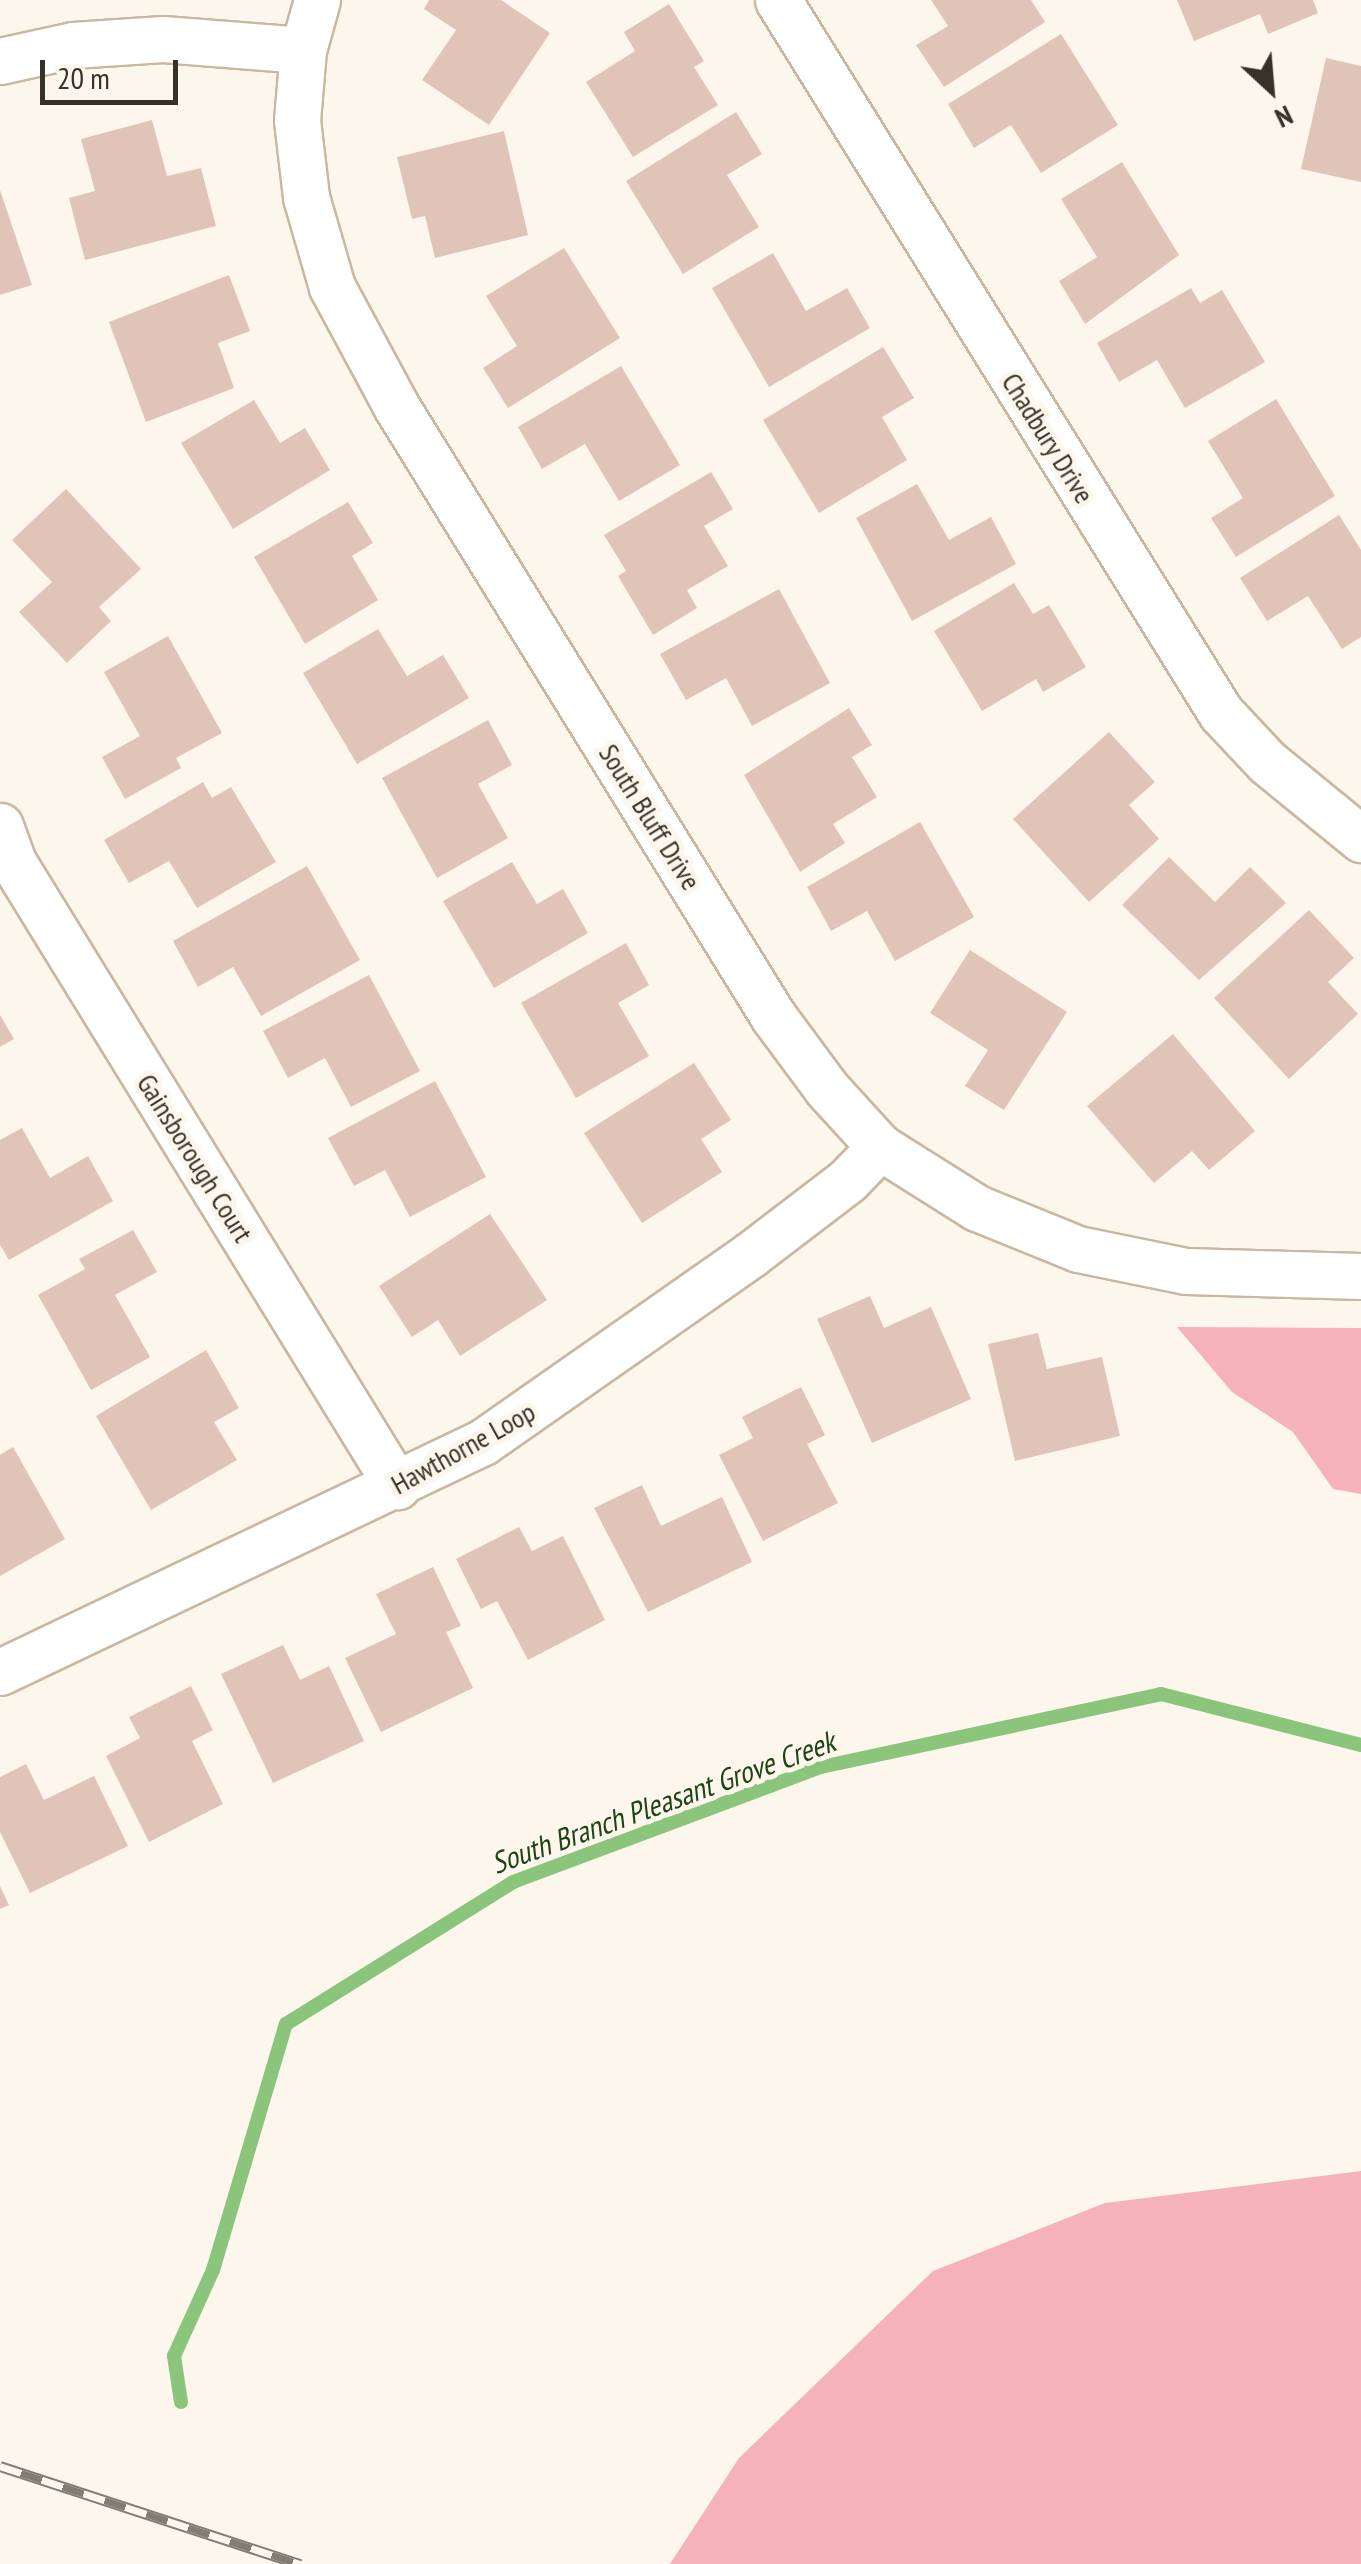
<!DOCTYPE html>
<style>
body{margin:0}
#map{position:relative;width:1361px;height:2564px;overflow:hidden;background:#fdf6ed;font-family:"PT Sans Narrow",sans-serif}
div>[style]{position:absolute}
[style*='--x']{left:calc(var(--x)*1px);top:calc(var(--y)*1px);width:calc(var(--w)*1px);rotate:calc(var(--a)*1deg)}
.green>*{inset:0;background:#f6b2bb}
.stream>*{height:14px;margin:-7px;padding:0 7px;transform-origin:7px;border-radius:7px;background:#8bc57c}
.building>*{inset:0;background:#e1c4b8}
.roads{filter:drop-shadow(2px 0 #c9b8a1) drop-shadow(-2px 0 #c9b8a1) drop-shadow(0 2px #c9b8a1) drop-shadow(0 -2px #c9b8a1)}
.minor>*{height:45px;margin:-22.5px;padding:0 22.5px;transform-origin:22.5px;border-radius:22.5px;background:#fff}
.rail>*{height:11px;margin-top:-5.5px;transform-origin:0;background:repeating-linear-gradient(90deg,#fdf6ed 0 22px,#837c73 0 44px);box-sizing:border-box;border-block:2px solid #837c73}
span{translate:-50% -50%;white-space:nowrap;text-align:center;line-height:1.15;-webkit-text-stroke:10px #fdf6ed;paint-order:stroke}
.street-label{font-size:28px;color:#383128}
.water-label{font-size:30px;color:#1e4413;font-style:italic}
.north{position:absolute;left:1221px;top:40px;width:100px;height:100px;-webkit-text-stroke:8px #fdf6ed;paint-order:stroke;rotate:154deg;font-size:28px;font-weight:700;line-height:40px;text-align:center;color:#383128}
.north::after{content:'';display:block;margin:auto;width:35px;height:45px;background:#383128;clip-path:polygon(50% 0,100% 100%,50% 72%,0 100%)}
.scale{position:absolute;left:40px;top:60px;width:138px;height:45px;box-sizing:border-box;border:5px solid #383128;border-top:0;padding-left:12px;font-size:30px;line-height:35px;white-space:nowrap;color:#383128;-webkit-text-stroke:8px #fdf6ed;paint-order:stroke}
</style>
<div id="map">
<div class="green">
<i style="clip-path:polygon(1177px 1327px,1361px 1328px,1361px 1494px,1333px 1489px,1293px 1432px,1232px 1392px)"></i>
<i style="clip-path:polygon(1361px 2171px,1361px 2564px,670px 2564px,739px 2458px,933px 2271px,1105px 2203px)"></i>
</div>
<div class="stream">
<i style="--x:181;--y:2402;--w:47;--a:-98.7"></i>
<i style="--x:174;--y:2356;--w:94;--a:-65.6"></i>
<i style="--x:213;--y:2270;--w:257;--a:-73.5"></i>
<i style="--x:286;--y:2024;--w:268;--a:-32"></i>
<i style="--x:513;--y:1882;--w:329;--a:-20.5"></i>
<i style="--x:821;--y:1767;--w:348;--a:-12.1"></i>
<i style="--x:1161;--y:1694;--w:206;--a:14.3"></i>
</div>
<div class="building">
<i style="clip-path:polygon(429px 0,501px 0,550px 33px,489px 125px,422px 80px,456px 30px,424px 9px)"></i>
<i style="clip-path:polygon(931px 0,1031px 0,1045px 22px,944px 87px,916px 45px,948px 26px)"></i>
<i style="clip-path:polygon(1177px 0,1313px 0,1318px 13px,1268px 34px,1260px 14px,1194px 41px)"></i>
<i style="clip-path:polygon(669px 4px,704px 61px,694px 67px,718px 105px,633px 157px,586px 82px,635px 51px,624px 32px)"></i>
<i style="clip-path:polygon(1061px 34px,1118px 125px,1041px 173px,1011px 125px,974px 148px,948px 104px)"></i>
<i style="clip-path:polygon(1326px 58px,1361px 66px,1361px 182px,1301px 169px)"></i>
<i style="clip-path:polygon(736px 112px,762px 154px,727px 175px,759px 227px,683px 274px,626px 181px)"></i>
<i style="clip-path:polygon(152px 120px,167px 176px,201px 168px,216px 226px,85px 260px,69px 198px,95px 191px,81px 139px)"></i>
<i style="clip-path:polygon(504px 131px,528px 235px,435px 258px,425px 216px,412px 219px,397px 157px)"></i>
<i style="clip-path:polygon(1122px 162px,1179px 255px,1085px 324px,1059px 281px,1097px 257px,1061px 199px)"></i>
<i style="clip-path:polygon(0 190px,32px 285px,0 295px)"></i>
<i style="clip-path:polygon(564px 248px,620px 338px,508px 408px,483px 368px,517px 346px,486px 296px)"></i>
<i style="clip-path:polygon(773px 253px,806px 311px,847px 288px,870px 328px,769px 387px,712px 288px)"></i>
<i style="clip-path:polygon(229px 275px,250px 331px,218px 343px,234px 388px,146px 422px,109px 322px)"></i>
<i style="clip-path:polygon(1191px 288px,1200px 303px,1222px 290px,1265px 362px,1185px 408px,1157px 360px,1119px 382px,1097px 343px)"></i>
<i style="clip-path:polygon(883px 347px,914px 398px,882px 417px,907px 460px,819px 513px,763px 420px)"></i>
<i style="clip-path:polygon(621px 366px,680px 465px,619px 501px,585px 444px,542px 469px,518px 427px)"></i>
<i style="clip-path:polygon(1276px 399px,1335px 496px,1236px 557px,1211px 518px,1243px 498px,1208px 441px)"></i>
<i style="clip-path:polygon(254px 400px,280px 443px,305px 428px,330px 470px,233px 529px,181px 443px)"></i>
<i style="clip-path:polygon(711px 472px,733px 509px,704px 526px,728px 566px,687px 590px,697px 608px,653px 635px,618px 576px,626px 571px,604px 535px)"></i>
<i style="clip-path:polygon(917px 484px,949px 540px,991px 517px,1016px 564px,912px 621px,856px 518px)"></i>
<i style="clip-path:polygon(66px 489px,141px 569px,99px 607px,111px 621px,67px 663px,19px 612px,52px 582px,12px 540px)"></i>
<i style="clip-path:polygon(348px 502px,373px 543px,352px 556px,378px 600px,305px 644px,254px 557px)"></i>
<i style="clip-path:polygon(1339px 515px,1361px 550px,1361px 637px,1342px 649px,1308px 596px,1267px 621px,1240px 578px)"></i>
<i style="clip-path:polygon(1014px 583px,1033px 614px,1049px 605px,1086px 667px,1043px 692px,1036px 679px,982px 711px,934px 631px)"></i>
<i style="clip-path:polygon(779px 589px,830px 683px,752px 726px,726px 678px,686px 700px,660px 654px)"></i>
<i style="clip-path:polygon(378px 629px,407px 676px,443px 655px,469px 698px,357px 764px,303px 673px)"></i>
<i style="clip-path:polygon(168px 636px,222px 733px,176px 758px,181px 768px,125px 799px,102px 757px,140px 736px,104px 672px)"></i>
<i style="clip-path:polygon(849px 708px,872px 745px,852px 757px,877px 797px,833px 824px,845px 843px,800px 872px,744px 775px)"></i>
<i style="clip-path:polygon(488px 720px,512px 765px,478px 784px,508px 838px,437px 878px,382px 778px)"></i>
<i style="clip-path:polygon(1109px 732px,1155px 782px,1129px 805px,1159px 839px,1089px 902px,1013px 819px)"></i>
<i style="clip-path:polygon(203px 782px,212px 798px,231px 787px,276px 862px,197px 908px,169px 861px,129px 883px,104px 840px)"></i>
<i style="clip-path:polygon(920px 822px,974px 917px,895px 961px,867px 911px,831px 931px,807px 887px)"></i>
<i style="clip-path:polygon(1169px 857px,1215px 902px,1250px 867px,1286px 903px,1199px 980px,1122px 905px)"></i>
<i style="clip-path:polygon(512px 862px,537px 904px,563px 889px,588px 933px,494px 988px,443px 901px)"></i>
<i style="clip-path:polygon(307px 866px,360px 960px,261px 1016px,233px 967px,198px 987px,173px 941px)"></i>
<i style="clip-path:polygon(1309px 910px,1354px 958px,1328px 982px,1358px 1014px,1289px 1079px,1214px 998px)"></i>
<i style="clip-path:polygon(626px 943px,649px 985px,618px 1003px,649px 1056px,576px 1098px,521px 1003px)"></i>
<i style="clip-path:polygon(970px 950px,1067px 1012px,1004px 1110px,965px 1086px,988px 1050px,930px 1013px)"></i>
<i style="clip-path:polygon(369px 975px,420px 1071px,351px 1107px,325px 1058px,288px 1078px,263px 1031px)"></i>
<i style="clip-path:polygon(0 1015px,14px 1039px,0 1047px)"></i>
<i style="clip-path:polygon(1173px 1034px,1255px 1131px,1209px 1170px,1192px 1151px,1154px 1183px,1087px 1106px)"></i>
<i style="clip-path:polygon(694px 1063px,731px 1120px,701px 1139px,722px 1172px,642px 1223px,584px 1133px)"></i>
<i style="clip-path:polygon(435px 1081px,486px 1177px,410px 1217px,385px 1170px,354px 1186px,328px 1138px)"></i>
<i style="clip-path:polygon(22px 1128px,50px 1178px,88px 1156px,113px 1201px,9px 1260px,0 1245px,0 1140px)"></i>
<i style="clip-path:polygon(490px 1214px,547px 1300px,460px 1356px,438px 1320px,412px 1337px,379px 1286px)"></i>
<i style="clip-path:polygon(133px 1230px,157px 1272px,115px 1295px,150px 1357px,91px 1390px,38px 1295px,85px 1269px,79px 1259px)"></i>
<i style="clip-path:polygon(870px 1296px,884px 1328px,931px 1307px,971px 1399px,872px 1443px,817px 1319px)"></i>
<i style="clip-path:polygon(1038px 1333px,1047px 1369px,1102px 1357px,1120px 1436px,1015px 1461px,988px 1344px)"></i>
<i style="clip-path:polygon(206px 1350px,239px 1408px,214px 1422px,237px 1460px,151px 1510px,96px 1416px)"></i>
<i style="clip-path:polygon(801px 1387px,825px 1435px,807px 1444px,838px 1503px,763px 1541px,719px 1455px,753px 1438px,742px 1417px)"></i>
<i style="clip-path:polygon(13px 1447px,65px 1539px,0 1576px,0 1455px)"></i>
<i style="clip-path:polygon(642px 1485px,661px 1526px,722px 1497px,752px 1562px,648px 1612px,594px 1508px)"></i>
<i style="clip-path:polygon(519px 1527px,532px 1551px,563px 1536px,605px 1620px,528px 1660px,497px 1601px,481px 1609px,456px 1559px)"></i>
<i style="clip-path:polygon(433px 1567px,461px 1626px,446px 1632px,473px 1688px,381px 1732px,345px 1658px,396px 1634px,376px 1594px)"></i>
<i style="clip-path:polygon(283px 1645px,300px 1680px,329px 1666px,364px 1741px,273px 1783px,221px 1674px)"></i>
<i style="clip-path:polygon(191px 1686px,213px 1730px,192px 1741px,223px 1804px,149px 1842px,106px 1756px,140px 1738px,129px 1717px)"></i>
<i style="clip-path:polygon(26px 1764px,44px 1800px,94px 1776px,128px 1846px,30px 1893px,0 1832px,0 1777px)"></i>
<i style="clip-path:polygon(0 1886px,9px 1905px,0 1909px)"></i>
</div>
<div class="roads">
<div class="minor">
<i style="--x:317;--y:0;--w:52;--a:105.6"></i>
<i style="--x:303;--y:50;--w:70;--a:94.9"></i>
<i style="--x:297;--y:120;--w:78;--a:83.3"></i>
<i style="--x:306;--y:197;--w:94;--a:73.9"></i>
<i style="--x:332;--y:287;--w:135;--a:61.7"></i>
<i style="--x:396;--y:406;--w:717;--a:58.28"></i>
<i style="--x:773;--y:1016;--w:91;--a:53.5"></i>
<i style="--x:827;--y:1089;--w:79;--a:47.6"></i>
<i style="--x:880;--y:1147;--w:115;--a:32.2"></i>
<i style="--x:977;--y:1208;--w:109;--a:22.1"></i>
<i style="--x:1078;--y:1249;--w:110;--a:11.5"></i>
<i style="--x:1186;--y:1271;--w:175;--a:1.6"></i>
<i style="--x:778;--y:0;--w:839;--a:58.15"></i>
<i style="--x:1221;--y:713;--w:67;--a:46.8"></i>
<i style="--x:1267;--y:762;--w:122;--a:39.3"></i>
<i style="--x:0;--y:61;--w:75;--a:-12.4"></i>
<i style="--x:73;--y:45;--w:90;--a:-3.8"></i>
<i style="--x:163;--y:39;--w:140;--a:4.5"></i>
<i style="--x:0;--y:826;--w:38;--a:70"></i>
<i style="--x:13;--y:862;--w:733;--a:58.39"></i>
<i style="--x:0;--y:1672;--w:535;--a:-25.46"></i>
<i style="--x:483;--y:1442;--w:326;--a:-35"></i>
<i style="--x:750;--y:1255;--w:123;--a:-37.4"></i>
<i style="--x:848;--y:1180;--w:46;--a:-45.9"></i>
</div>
</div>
<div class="rail">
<i style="--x:0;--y:2466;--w:316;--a:18.1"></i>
</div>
<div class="street-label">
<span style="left:1048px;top:438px;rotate:58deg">Chadbury Drive</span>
<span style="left:650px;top:817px;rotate:58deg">South Bluff Drive</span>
<span style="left:195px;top:1158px;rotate:58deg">Gainsborough Court</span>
<span style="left:463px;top:1448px;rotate:-29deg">Hawthorne Loop</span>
</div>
<div class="water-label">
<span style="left:663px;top:1802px;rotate:-20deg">South Branch Pleasant Grove Creek</span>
</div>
<div class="north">N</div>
<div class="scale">20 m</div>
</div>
